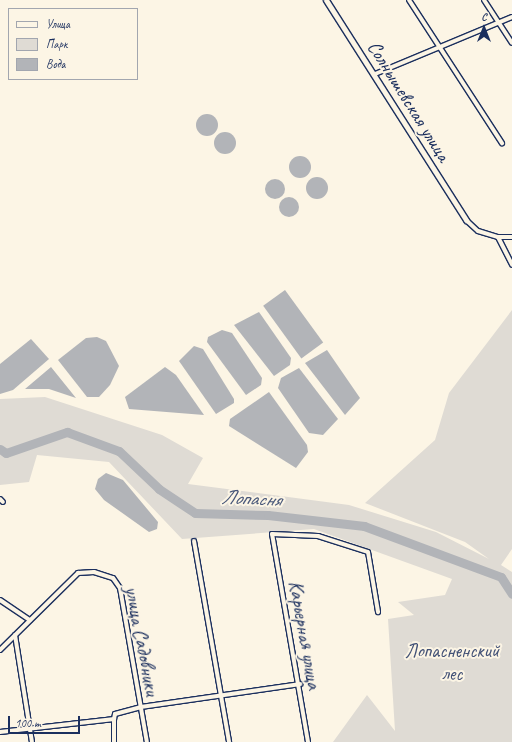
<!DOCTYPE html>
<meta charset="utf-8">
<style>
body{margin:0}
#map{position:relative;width:512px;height:742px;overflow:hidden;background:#fcf5e5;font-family:Caveat,sans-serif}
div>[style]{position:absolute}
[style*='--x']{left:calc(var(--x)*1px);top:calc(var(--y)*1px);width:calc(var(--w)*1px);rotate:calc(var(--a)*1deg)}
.green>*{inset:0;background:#dfdbd4}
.water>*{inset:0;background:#b2b4b8;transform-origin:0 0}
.round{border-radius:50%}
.river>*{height:9px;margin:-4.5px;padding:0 4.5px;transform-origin:4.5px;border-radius:4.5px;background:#b2b4b8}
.roads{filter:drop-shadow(1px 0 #1b2f5e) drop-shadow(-1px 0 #1b2f5e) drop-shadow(0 1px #1b2f5e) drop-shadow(0 -1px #1b2f5e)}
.minor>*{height:4px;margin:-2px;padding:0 2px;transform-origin:2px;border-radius:2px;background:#fcf5e5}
.tertiary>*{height:5px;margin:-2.5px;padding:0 2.5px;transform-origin:2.5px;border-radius:2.5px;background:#fcf5e5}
span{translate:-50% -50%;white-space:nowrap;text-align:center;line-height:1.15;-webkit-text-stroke:4px #fcf5e5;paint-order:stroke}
.street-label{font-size:20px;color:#1b2f5e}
.park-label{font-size:20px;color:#425176}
.water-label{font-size:21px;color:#485779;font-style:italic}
.legend{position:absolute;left:8px;top:8px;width:130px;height:72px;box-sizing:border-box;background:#fcf5e5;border:1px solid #a2a6af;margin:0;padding:5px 7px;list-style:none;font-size:12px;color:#1b2f5e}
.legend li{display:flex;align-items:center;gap:8px;height:20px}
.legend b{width:20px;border:1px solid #a2a6af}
.north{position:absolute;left:464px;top:8px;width:40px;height:40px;-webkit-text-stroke:3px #fcf5e5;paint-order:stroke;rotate:0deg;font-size:11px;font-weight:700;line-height:16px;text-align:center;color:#1b2f5e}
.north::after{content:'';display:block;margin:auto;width:14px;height:18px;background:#1b2f5e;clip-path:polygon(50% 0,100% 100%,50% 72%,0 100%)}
.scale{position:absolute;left:8px;top:716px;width:72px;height:18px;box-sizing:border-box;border:2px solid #1b2f5e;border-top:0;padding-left:5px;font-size:12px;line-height:14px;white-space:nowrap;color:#1b2f5e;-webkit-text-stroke:3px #fcf5e5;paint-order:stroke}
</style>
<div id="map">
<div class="green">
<i style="clip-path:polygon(512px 310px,512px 549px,501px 565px,512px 572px,512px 742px,333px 742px,367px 695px,395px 731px,388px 619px,414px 615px,398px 602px,445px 595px,452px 579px,314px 529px,182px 539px,109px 462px,37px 455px,29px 482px,0 485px,0 399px,45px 397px,162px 435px,203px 458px,188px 484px,349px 505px,436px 532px,489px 559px,465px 542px,365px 503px,435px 440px,449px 393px)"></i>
</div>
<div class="water">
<i class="round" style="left:196px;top:114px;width:22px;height:22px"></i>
<i class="round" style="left:214px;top:132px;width:22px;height:22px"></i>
<i class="round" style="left:289px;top:156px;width:22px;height:22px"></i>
<i class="round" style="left:306px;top:177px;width:22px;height:22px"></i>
<i class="round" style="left:265px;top:179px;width:20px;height:20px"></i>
<i class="round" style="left:279px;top:197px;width:20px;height:20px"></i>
<i style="left:285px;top:290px;width:65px;height:27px;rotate:54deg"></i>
<i style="clip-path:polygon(259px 312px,291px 358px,290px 365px,274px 376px,234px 325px)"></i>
<i style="clip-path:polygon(222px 330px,232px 333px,262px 378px,261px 385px,246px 395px,207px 342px,208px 337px)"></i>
<i style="clip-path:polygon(97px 337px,106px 341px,119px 366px,110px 385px,99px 397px,87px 397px,58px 360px,86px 338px)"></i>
<i style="clip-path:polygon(31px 339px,49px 359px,13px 390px,0 394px,0 364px)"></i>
<i style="clip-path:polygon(194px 346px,203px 349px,234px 399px,234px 403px,216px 414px,179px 361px)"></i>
<i style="clip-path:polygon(327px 350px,360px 398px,345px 415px,305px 363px)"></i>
<i style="clip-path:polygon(51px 367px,76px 398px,49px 389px,25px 389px)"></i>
<i style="clip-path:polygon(165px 367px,176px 375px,204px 415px,129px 409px,125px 397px)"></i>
<i style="clip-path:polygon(299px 368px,338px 419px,323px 435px,309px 433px,278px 388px,281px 378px)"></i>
<i style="clip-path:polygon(269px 392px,307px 445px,308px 452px,296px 468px,229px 426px,230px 419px)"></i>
<i style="clip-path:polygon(106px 473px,123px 480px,158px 522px,157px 529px,149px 532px,104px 500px,95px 489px,98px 479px)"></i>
</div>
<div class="river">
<i style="--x:0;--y:449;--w:7;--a:34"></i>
<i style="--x:6;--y:453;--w:65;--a:-19"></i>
<i style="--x:67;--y:432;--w:55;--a:20.1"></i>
<i style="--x:119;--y:451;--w:55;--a:43.5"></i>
<i style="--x:159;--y:489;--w:43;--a:33.7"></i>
<i style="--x:195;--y:513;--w:73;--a:1.6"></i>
<i style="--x:268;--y:515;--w:97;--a:6.5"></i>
<i style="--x:364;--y:526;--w:146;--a:20.4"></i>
<i style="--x:501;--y:577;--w:20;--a:57"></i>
</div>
<div class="roads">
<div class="minor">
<i style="--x:409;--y:0;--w:171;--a:57"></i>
<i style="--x:484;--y:0;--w:51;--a:56.9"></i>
<i style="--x:375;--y:74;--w:148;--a:-22.6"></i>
<i style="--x:466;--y:220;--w:16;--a:43"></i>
<i style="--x:478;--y:231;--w:21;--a:17"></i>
<i style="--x:498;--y:237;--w:14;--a:0"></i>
<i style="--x:498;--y:237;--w:31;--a:63"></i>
<i style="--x:0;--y:499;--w:4;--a:45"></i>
<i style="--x:194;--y:541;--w:204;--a:80.1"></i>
<i style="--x:0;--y:600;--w:36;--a:34"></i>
<i style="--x:15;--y:635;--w:108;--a:81"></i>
<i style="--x:0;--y:650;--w:110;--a:-44.6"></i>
<i style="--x:78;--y:573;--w:16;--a:-4"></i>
<i style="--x:94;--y:572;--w:20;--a:18"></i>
<i style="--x:113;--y:578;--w:12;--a:55"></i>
<i style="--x:120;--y:588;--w:156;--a:80.1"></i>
<i style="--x:114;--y:719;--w:23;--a:90"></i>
<i style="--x:0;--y:732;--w:115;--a:-6.5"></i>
<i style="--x:114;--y:719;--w:5;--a:-79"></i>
<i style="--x:115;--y:714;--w:27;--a:-15"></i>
<i style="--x:141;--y:707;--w:161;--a:-8.2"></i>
<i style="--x:308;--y:742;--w:211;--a:-99.8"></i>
<i style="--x:272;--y:534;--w:46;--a:2.5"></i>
<i style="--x:318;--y:536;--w:52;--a:17.7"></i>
<i style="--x:368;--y:552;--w:61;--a:80.5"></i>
</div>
<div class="tertiary">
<i style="--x:326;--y:0;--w:261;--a:57.5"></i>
</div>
</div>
<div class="street-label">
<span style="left:409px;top:101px;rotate:58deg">Солнышевская улица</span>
<span style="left:305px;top:635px;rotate:80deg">Карьерная улица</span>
<span style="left:142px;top:641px;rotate:79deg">улица Садовники</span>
</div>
<div class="park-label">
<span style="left:452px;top:662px">Лопасненский<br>лес</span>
</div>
<div class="water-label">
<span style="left:251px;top:498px;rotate:3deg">Лопасня</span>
</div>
<ul class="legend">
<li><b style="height:5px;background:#fcf5e5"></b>Улица</li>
<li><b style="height:11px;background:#dfdbd4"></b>Парк</li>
<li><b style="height:11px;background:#b2b4b8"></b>Вода</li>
</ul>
<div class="north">С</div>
<div class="scale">100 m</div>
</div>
